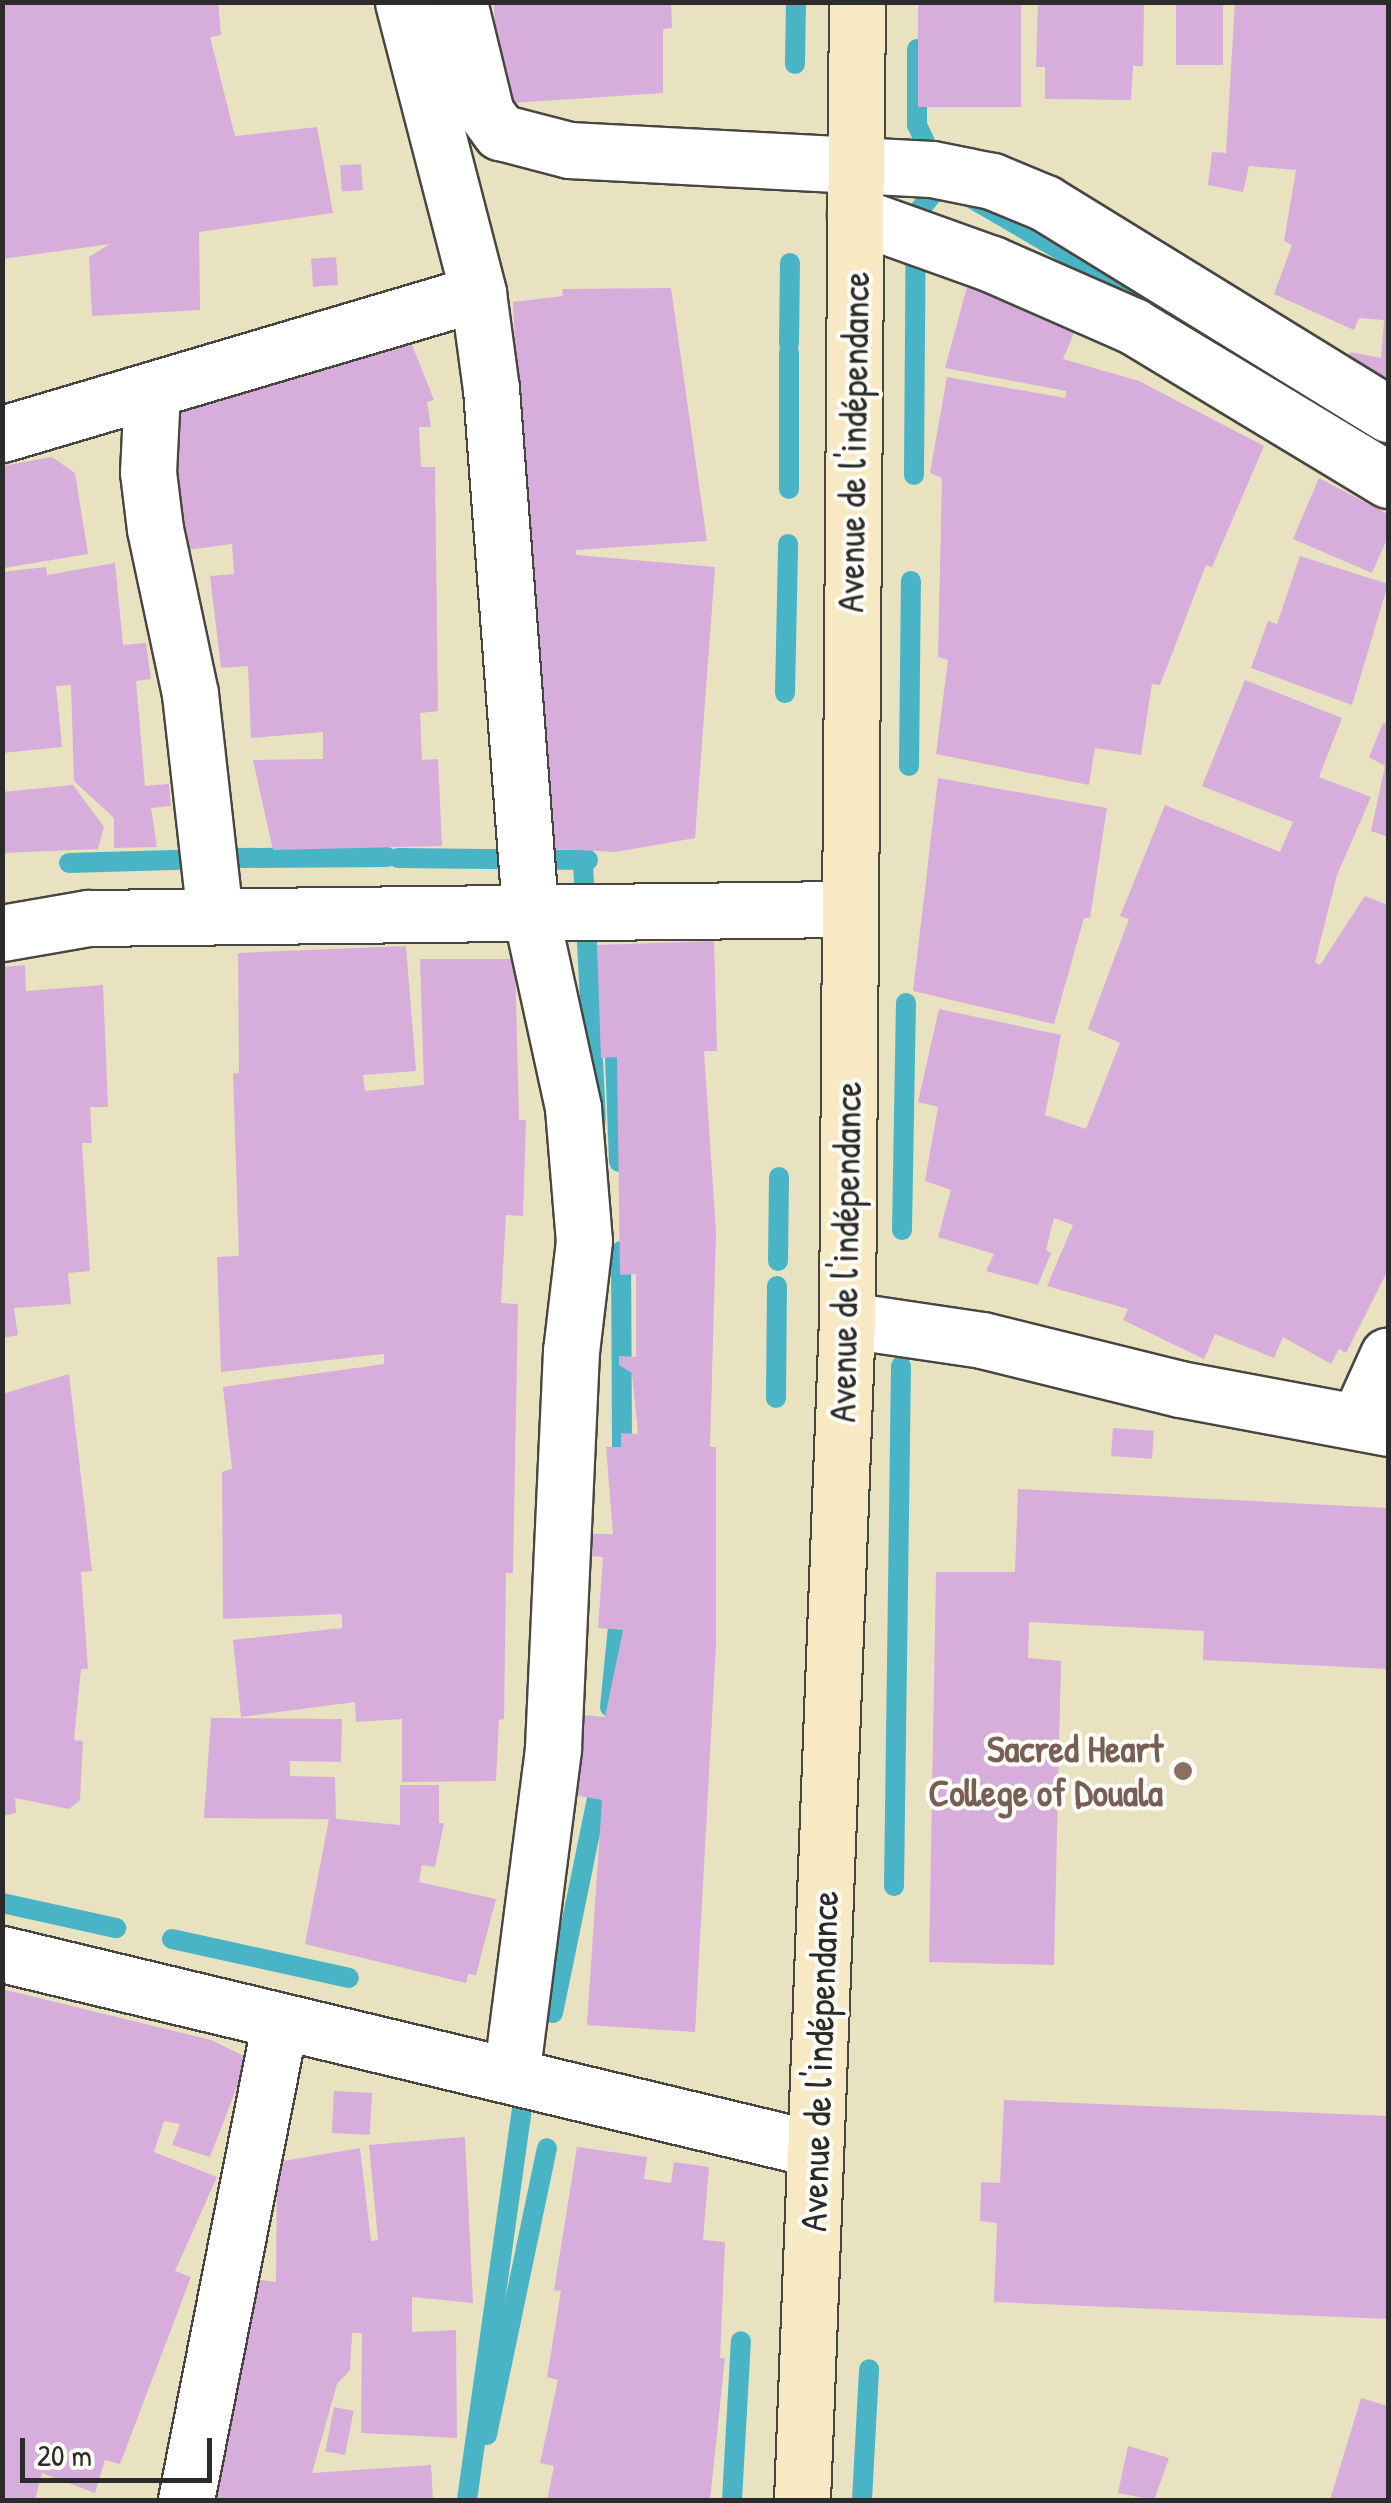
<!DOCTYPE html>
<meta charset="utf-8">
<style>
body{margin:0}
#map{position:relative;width:1391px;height:2503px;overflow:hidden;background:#e9e2c0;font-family:"Patrick Hand",sans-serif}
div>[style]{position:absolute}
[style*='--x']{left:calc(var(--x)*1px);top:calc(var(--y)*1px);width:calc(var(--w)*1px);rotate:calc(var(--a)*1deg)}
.stream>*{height:20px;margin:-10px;padding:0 10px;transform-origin:10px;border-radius:10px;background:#49b4c6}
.building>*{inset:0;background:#d7addc;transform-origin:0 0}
.roads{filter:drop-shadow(2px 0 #484641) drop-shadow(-2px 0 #484641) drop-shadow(0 2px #484641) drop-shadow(0 -2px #484641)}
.minor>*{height:55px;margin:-27.5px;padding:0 27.5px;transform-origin:27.5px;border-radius:27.5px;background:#fff}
.secondary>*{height:55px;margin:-27.5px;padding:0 27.5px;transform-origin:27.5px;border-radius:27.5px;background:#f7e9c3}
.dots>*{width:28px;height:28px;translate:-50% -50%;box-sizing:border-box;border:5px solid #fdfcf7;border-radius:50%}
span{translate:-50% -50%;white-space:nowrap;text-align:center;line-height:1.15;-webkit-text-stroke:8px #fdfcf7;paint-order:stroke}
.street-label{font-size:38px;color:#2b2b2b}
.education-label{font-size:38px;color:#785e54;font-weight:700}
.right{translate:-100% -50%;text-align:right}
.frame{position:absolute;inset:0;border:5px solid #2b2b2b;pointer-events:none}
.scale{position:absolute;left:20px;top:2438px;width:192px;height:45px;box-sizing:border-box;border:5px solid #2b2b2b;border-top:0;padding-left:12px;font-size:30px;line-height:35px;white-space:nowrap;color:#2b2b2b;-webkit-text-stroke:8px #fdfcf7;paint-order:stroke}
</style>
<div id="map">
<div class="stream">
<i style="--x:917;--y:49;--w:76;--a:90"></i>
<i style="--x:917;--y:125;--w:42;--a:64.7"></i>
<i style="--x:795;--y:64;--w:62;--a:-89.1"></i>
<i style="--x:971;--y:198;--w:331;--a:30.3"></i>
<i style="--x:789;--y:343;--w:80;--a:-89.3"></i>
<i style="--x:789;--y:352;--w:137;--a:90"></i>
<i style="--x:914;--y:475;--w:261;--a:-89.6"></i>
<i style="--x:916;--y:214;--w:31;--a:-50"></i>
<i style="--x:785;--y:693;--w:149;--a:-88.8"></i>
<i style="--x:909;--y:766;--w:185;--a:-89.4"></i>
<i style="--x:581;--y:824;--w:295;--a:87.1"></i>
<i style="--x:238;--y:858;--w:149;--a:-0.4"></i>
<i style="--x:398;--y:858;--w:190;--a:0.6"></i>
<i style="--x:69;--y:863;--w:138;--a:-1.7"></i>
<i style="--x:614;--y:1031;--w:131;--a:87.8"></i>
<i style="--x:902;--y:1230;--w:227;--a:-89"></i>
<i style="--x:621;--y:1251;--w:206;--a:89.7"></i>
<i style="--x:778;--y:1261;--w:84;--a:-89.3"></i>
<i style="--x:776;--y:1398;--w:112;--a:-89.5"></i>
<i style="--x:610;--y:1707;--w:101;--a:-84.3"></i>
<i style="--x:894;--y:1886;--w:520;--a:-89.23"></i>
<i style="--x:2;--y:1903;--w:117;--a:12.4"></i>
<i style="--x:172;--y:1939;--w:181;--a:12.4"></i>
<i style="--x:553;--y:2013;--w:243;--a:-78.4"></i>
<i style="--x:487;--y:2435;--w:293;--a:-78.2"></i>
<i style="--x:467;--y:2500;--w:408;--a:-82"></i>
<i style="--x:732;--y:2500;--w:159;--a:-86.8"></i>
<i style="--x:862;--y:2500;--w:131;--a:-86.9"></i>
</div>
<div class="building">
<i style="clip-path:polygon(2px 2px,218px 2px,221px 35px,210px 37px,235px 136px,317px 127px,333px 213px,199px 232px,200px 310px,92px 316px,89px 257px,110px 244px,2px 259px)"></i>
<i style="clip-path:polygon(494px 2px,671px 2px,672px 28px,663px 29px,663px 93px,497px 104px)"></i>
<i style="left:918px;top:2px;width:103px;height:105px"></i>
<i style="clip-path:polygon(1038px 2px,1144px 2px,1143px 66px,1133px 66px,1131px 100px,1045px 99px,1045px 67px,1036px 67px)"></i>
<i style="left:1176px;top:2px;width:47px;height:63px"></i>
<i style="clip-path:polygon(1235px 2px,1388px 2px,1388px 391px,1342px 378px,1350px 352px,1381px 358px,1384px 320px,1359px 318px,1354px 330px,1274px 294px,1292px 245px,1284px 241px,1296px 170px,1249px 166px,1243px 192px,1208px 185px,1212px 152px,1226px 153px)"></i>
<i style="left:361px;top:164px;width:26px;height:21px;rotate:86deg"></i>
<i style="left:336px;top:257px;width:28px;height:25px;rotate:86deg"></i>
<i style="clip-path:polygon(967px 287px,1078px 324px,1063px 359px,1139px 381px,1264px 446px,1212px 567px,1206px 565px,1160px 685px,1152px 684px,1141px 755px,1095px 748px,1089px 785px,936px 754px,948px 660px,938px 657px,942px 478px,930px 473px,947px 377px,1065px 398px,1066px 391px,945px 368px)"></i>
<i style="clip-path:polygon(671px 288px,707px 541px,576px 550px,576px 555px,715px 567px,695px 838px,616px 852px,538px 848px,513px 302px,563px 296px,562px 289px)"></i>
<i style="clip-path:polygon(407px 332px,434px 400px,427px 402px,431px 427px,419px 427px,421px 467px,435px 467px,438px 711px,420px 713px,422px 760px,438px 759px,442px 846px,273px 850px,253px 760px,323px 759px,323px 732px,251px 738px,248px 666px,221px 668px,210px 576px,234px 574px,232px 544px,187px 550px,162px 401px,307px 364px,310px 372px)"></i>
<i style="clip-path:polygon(52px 457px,75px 473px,88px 554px,4px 568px,2px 466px)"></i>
<i style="clip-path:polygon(1319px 478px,1388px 514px,1388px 537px,1372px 573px,1293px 539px)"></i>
<i style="clip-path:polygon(1300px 556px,1388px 584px,1352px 705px,1251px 668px,1268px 621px,1277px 624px)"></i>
<i style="clip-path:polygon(115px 563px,123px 645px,146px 643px,151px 679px,136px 681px,145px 786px,169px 784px,171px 806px,151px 808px,157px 847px,114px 848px,114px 818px,74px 781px,71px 685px,56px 686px,62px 747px,2px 753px,2px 572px,46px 567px,47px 575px)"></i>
<i style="clip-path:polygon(1245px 680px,1342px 718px,1319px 777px,1371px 797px,1337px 875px,1315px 962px,1320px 965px,1365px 896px,1388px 905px,1388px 1270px,1346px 1353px,1339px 1349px,1331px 1364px,1283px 1337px,1274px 1358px,1215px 1334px,1204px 1359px,1123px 1320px,1128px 1309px,1047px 1286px,1073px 1225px,1054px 1218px,1046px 1250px,1051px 1253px,1038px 1285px,986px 1271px,994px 1254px,938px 1237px,951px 1190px,925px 1181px,938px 1107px,918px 1102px,939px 1009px,1061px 1035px,1045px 1115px,1086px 1129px,1120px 1043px,1088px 1029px,1129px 919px,1120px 916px,1165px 805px,1280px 852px,1293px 822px,1202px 786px)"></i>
<i style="clip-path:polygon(1383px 723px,1388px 724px,1388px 837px,1371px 831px,1385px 766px,1369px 757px)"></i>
<i style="clip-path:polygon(938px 778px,1107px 808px,1090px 918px,1084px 918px,1054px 1024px,913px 991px)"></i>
<i style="clip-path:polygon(73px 785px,104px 827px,98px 849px,2px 853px,2px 792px)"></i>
<i style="clip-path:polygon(714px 941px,717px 1051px,704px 1051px,716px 1233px,710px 1447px,716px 1447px,716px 1644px,695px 2032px,587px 2025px,602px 1800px,569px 1794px,582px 1715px,605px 1717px,623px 1630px,598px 1628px,603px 1557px,589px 1556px,586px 1534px,613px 1534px,606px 1447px,621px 1447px,621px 1433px,638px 1434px,632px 1373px,619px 1365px,619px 1356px,636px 1357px,636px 1274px,620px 1275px,617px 1057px,601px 1058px,597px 945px)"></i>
<i style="clip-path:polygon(406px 946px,416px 1071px,363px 1075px,365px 1091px,424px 1085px,420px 959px,515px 959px,519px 1120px,526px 1120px,523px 1216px,506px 1215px,501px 1303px,518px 1304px,513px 1573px,506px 1573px,504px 1719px,499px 1720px,496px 1781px,402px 1782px,402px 1719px,356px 1722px,355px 1702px,241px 1717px,233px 1640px,342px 1628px,342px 1614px,223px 1619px,222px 1472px,232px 1469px,223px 1387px,384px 1364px,384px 1354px,221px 1372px,217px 1257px,239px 1256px,233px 1074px,239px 1073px,238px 953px)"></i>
<i style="clip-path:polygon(25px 965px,26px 991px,103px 985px,108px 1107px,90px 1107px,92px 1143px,82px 1143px,90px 1271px,68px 1273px,71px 1304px,14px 1308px,18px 1335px,2px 1338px,2px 967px)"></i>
<i style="clip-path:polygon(69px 1374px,92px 1571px,81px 1572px,88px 1669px,81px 1669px,74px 1740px,83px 1741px,80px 1800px,69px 1809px,15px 1798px,16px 1813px,2px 1816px,2px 1394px)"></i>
<i style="left:1113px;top:1428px;width:41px;height:28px;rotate:4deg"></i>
<i style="clip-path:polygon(1018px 1489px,1388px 1508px,1388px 1669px,1203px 1660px,1204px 1631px,1029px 1622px,1028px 1658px,1061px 1661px,1054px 1965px,929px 1962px,936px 1572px,1015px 1572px)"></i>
<i style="clip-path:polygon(211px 1718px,342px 1719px,341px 1762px,290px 1761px,290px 1776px,335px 1777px,336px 1819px,400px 1825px,400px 1785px,439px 1785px,439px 1823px,444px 1823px,435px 1867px,422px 1865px,419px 1882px,496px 1899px,476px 1975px,468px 1974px,466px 1983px,305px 1944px,329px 1819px,204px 1818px)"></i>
<i style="clip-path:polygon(2px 1989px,211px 2040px,248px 2058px,210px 2157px,172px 2145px,180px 2124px,164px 2121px,154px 2152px,217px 2177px,175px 2271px,191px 2277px,120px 2464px,105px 2460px,95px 2493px,42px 2473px,35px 2500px,2px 2497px)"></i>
<i style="left:334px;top:2091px;width:38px;height:42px;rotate:3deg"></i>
<i style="clip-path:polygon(1004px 2100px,1388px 2116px,1388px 2319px,994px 2302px,997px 2223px,980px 2221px,981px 2182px,1000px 2183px)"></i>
<i style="clip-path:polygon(465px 2137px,473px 2303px,412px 2297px,412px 2332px,456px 2330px,457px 2438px,361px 2433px,362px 2333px,352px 2333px,350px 2370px,337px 2384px,312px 2473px,431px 2465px,433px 2500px,202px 2500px,254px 2279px,276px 2282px,277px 2162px,360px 2148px,371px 2241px,378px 2240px,369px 2145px)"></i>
<i style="clip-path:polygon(577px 2147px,647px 2157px,644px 2179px,671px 2183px,674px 2162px,709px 2167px,703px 2240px,725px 2242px,720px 2358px,725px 2358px,710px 2500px,547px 2500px,554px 2466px,540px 2463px,558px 2380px,547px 2377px,561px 2291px,554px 2290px)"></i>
<i style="clip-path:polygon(1361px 2398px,1388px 2406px,1388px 2500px,1330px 2500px)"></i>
<i style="left:334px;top:2407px;width:20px;height:45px;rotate:11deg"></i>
<i style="clip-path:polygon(1128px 2446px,1169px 2458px,1154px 2500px,1118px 2493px)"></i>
</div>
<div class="roads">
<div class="minor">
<i style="--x:403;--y:2;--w:301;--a:75.5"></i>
<i style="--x:478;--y:293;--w:97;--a:82.3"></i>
<i style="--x:491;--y:389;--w:522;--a:85.72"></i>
<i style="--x:530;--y:910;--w:203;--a:77.7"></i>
<i style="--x:573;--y:1108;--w:133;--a:85.3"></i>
<i style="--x:584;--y:1241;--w:111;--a:96.7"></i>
<i style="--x:571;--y:1351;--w:398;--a:92.6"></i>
<i style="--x:553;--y:1749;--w:329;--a:97.3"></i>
<i style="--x:459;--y:2;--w:114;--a:76.3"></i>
<i style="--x:486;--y:113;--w:24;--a:54"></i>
<i style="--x:500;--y:132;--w:71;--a:14.6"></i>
<i style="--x:569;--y:150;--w:363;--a:3"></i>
<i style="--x:932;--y:169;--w:61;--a:11.3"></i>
<i style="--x:992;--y:181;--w:57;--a:22.5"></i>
<i style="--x:1045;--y:203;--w:403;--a:31.6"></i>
<i style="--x:855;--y:215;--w:145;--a:19.7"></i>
<i style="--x:992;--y:264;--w:154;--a:23.7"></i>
<i style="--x:1133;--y:326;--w:298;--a:31.1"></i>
<i style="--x:152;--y:391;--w:81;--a:92.8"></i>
<i style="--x:148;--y:472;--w:57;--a:83"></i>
<i style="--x:155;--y:529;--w:169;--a:78"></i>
<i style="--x:190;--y:694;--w:223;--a:83.6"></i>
<i style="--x:2;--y:434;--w:496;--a:-16.5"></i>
<i style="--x:2;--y:933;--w:87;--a:-9.9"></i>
<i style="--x:88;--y:918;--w:760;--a:-0.68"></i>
<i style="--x:847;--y:1320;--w:136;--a:8.4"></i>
<i style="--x:982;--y:1340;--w:204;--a:13.9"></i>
<i style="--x:1180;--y:1389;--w:212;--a:10.6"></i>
<i style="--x:1358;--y:1421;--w:72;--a:-65.6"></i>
<i style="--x:2;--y:1954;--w:836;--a:13.49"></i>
<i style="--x:186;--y:2500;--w:488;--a:-78.9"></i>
</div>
<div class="secondary">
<i style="--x:802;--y:2500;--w:1181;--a:-87.82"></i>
<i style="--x:847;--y:1320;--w:1318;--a:-89.57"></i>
</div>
</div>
<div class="dots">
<i style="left:1183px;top:1771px;background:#8d6e63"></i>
</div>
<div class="street-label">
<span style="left:853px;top:442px;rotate:-89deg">Avenue de l'indépendance</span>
<span style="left:845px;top:1252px;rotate:-89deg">Avenue de l'indépendance</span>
<span style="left:819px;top:2061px;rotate:-88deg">Avenue de l'indépendance</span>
</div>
<div class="education-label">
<span class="right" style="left:1163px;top:1771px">Sacred Heart<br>College of Douala</span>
</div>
<div class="frame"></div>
<div class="scale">20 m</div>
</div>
